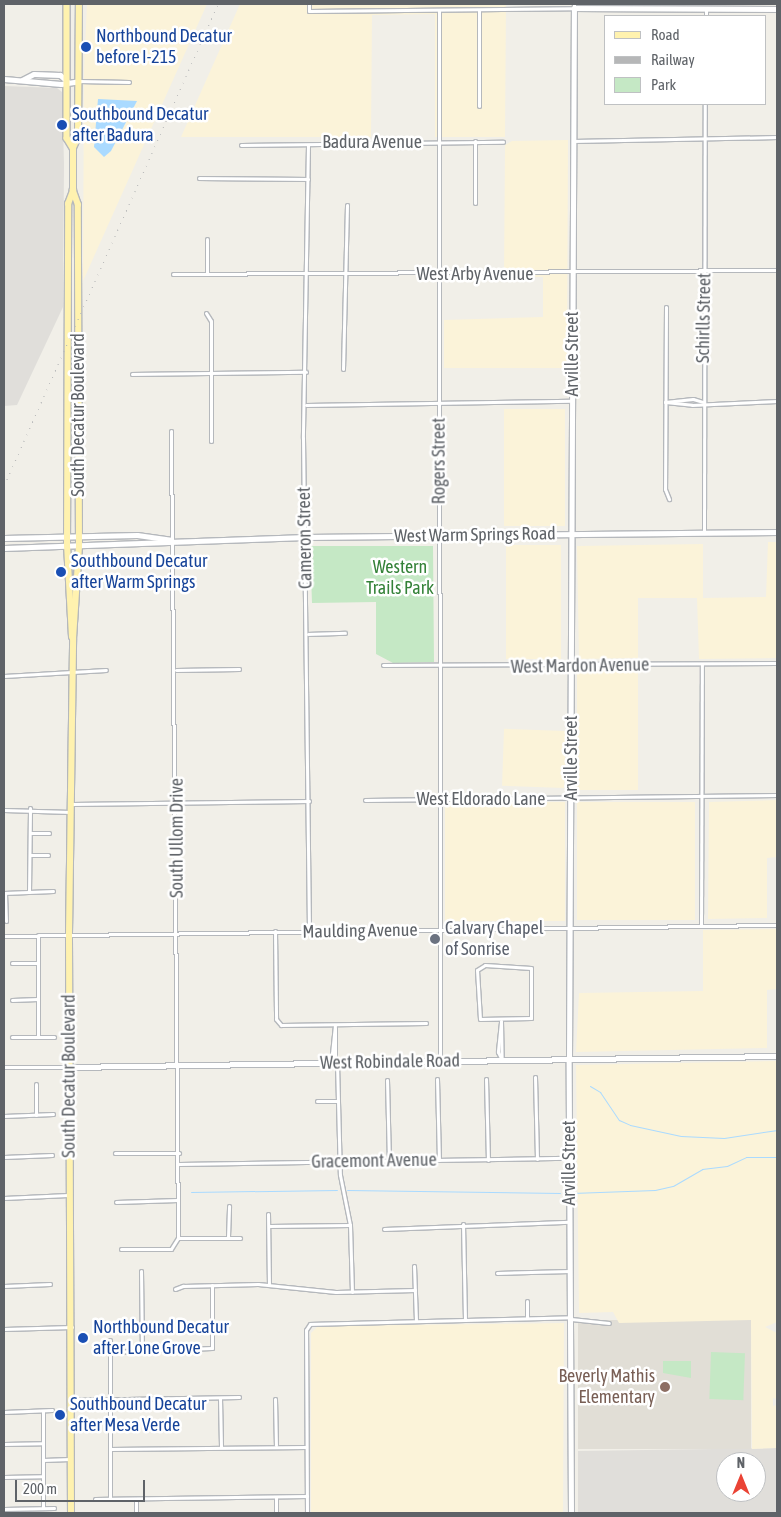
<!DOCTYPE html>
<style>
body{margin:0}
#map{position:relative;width:781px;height:1517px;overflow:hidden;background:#f1efe8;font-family:"Asap Condensed",sans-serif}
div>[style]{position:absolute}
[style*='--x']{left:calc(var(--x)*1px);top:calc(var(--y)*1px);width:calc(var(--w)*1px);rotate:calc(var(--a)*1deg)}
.industrial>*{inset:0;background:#e0deda}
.education>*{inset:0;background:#e1ded6;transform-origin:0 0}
.green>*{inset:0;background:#c5e8c5;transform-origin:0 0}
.sand>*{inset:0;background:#fbf3d9;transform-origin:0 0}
.water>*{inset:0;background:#aadaff}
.stream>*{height:1px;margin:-0.5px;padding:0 0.5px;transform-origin:0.5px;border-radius:0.5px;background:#aadaff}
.roads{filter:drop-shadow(1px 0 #b5b8bc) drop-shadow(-1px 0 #b5b8bc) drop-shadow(0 1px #b5b8bc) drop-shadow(0 -1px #b5b8bc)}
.street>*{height:3px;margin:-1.5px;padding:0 1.5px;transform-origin:1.5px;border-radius:1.5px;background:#fff}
.secondary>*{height:5px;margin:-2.5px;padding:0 2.5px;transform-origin:2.5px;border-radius:2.5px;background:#fff}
.primary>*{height:5.5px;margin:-2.75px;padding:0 2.75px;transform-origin:2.75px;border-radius:2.75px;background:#fff2af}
.rail>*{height:1px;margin-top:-0.5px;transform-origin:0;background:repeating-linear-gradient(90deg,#b6b7b8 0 1px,transparent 0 7px)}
.dots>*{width:14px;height:14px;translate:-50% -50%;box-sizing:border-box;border:2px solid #fff;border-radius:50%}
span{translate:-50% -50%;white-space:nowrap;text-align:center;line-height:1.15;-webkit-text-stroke:5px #fff;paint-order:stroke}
.transit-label{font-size:18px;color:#164399}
.left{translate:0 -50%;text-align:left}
.street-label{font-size:18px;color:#5f6368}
.park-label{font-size:18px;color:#348238}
.worship-label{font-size:18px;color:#5b616d}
.education-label{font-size:18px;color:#785e54}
.right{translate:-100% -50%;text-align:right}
.frame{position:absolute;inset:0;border:5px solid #5f6368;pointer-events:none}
.legend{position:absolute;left:604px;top:15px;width:162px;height:90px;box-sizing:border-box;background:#fff;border:1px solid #bfc1c3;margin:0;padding:6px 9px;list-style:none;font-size:15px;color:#5f6368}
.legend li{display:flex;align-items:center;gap:10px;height:25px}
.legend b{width:25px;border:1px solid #bfc1c3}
.north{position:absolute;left:716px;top:1452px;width:50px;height:50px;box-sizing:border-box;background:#fff;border:1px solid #bfc1c3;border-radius:50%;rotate:0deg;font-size:14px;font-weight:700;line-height:20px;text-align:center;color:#5f6368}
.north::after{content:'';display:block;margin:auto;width:18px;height:22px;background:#ea4335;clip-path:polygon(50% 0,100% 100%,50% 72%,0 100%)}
.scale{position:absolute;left:15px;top:1480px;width:130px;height:22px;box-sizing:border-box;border:2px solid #5f6368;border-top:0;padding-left:6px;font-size:15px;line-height:18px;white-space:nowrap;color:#5f6368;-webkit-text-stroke:4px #fff;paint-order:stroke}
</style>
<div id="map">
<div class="industrial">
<i style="clip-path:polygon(4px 86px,57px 88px,62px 92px,64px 164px,63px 307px,17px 405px,4px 406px)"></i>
<i style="clip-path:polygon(evenodd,777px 1448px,777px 1513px,578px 1513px,578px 1451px,777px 1448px,726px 1462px,756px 1462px,756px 1492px,726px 1492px,726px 1462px)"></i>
</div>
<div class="education">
<i style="left:751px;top:1320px;width:129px;height:173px;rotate:90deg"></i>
</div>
<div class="green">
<i style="clip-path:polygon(310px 546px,433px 546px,434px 662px,393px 663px,376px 654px,376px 602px,312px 603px)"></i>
<i style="left:711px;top:1352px;width:34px;height:47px;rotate:2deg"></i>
<i style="clip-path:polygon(663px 1361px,691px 1361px,691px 1378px,663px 1373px)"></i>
</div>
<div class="sand">
<i style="clip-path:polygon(87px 4px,207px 4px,83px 281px,84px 71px)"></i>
<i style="clip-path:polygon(240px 4px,506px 4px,505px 137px,435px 137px,435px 14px,372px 15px,371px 137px,181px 137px)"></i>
<i style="clip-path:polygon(568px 140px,567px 368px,444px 368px,444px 320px,543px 317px,543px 277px,504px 277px,505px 145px,512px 141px)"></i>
<i style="left:565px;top:409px;width:117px;height:61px;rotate:90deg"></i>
<i style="clip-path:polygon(768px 542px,777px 542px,777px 658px,699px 659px,697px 598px,638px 598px,638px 658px,579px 659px,577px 546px,703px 544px,703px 598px,766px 597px)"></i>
<i style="left:506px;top:545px;width:55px;height:114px"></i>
<i style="left:638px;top:671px;width:119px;height:61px;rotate:90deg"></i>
<i style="left:566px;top:731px;width:57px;height:62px;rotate:92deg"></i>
<i style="clip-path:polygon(777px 800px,777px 857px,767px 858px,767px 918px,708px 919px,709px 802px)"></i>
<i style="left:565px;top:802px;width:119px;height:120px;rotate:90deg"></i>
<i style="left:695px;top:802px;width:118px;height:118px;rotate:90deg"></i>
<i style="clip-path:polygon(777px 929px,777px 989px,767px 990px,767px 1048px,576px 1052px,579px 993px,703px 991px,703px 930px)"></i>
<i style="clip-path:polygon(777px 1061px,777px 1322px,765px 1327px,777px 1333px,777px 1399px,773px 1398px,773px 1406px,777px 1405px,777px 1448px,752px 1449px,751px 1320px,619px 1323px,613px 1312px,579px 1313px,576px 1065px)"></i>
<i style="clip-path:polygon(564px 1323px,563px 1513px,311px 1513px,311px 1333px,318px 1326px)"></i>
</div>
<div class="water">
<i style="clip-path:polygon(98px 99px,137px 101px,111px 151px,104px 157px,94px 147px)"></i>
</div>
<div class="stream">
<i style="--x:590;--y:1086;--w:12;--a:31"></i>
<i style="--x:600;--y:1092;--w:34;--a:56"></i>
<i style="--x:619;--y:1120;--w:12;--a:24"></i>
<i style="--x:630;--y:1125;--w:52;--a:12.2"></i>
<i style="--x:681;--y:1136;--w:43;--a:2.7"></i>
<i style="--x:724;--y:1138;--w:54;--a:-8.6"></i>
<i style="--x:347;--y:1190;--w:213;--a:0.8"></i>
<i style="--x:191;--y:1192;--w:146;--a:-0.8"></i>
<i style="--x:572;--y:1193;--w:83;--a:-2.1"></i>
<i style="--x:655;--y:1190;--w:18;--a:-13"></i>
<i style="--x:673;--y:1186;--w:34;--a:-30"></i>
<i style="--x:702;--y:1169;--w:25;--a:-7"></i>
<i style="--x:727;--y:1166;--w:21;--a:-25"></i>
<i style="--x:746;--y:1157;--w:31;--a:0"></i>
</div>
<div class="roads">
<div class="street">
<i style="--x:309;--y:4;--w:7;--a:90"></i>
<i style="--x:309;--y:11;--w:265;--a:-0.6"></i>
<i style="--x:574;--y:8;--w:4;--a:-90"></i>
<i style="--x:439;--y:10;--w:1051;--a:89.95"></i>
<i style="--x:706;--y:16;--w:7;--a:-90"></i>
<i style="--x:79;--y:81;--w:50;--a:1.1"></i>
<i style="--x:479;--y:106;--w:96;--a:-90"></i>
<i style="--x:573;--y:141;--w:204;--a:-1.1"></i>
<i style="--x:241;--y:145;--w:262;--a:-0.7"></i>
<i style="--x:308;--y:145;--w:293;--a:91"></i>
<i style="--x:303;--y:438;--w:493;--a:89.3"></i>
<i style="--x:199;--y:178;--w:109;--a:0.5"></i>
<i style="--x:475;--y:203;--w:62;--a:-90"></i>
<i style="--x:173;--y:274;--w:604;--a:-0.38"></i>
<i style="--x:207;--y:274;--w:35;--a:-90"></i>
<i style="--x:666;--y:307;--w:182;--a:90.3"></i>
<i style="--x:665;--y:489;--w:11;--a:68"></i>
<i style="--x:206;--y:313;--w:9;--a:58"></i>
<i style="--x:211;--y:321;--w:120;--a:90"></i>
<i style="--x:343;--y:369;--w:164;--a:-88.6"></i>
<i style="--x:132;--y:374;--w:174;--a:-0.7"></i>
<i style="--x:665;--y:402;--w:27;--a:6"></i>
<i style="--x:692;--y:405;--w:85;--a:-2.7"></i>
<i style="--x:665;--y:402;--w:28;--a:-6"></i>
<i style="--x:693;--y:399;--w:10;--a:17"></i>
<i style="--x:306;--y:405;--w:266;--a:-0.9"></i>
<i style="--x:704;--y:533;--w:429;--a:-89.9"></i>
<i style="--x:308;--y:634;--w:37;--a:-2"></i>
<i style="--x:383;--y:665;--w:394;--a:-0.3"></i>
<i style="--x:176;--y:670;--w:63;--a:-0.9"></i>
<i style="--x:4;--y:676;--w:102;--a:-3.4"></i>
<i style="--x:365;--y:800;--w:412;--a:-0.7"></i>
<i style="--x:72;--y:804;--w:237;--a:-0.7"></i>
<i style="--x:4;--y:810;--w:67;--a:1.7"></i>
<i style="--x:30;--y:833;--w:19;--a:0"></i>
<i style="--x:30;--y:855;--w:18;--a:0"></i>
<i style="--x:29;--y:892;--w:84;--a:-89.3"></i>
<i style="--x:4;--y:893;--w:49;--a:-2.3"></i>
<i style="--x:5;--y:893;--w:28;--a:88"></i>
<i style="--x:701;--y:926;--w:262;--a:-89.8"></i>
<i style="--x:275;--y:931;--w:88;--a:89.3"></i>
<i style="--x:276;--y:1019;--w:8;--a:50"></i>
<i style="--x:281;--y:1025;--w:145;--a:-0.8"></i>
<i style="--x:38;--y:935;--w:102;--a:90"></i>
<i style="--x:4;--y:936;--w:773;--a:-0.82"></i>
<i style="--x:12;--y:963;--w:26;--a:0"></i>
<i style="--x:485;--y:965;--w:46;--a:3.7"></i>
<i style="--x:531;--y:968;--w:50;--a:90"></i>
<i style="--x:531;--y:1018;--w:51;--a:178.9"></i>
<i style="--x:480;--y:1019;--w:49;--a:-93.5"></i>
<i style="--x:477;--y:970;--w:9;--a:-32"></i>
<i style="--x:12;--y:1000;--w:26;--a:-2"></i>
<i style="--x:501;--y:1021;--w:39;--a:89"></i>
<i style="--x:501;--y:1022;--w:30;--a:96"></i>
<i style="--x:498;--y:1052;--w:9;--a:63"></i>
<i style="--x:335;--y:1025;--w:28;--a:96"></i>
<i style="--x:332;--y:1053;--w:10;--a:73"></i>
<i style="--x:335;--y:1028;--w:34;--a:90"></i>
<i style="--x:12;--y:1037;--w:42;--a:0"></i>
<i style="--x:337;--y:1063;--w:112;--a:88.5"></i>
<i style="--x:340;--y:1175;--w:51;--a:78.7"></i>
<i style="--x:350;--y:1225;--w:67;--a:88.3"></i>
<i style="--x:4;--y:1067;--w:65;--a:0"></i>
<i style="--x:535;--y:1077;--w:82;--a:88.6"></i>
<i style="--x:437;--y:1079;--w:81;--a:88.6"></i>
<i style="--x:486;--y:1079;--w:81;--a:88.6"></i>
<i style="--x:387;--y:1080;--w:81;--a:88.6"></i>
<i style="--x:317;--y:1101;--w:21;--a:0"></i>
<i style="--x:36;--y:1115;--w:31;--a:-90"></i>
<i style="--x:4;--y:1116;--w:49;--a:-2.3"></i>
<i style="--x:115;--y:1153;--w:64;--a:0"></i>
<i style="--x:4;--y:1157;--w:48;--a:-2.4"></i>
<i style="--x:179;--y:1164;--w:390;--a:-0.9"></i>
<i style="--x:4;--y:1198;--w:64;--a:-2.7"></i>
<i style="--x:116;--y:1202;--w:62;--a:-1.8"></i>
<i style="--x:268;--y:1214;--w:71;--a:89.2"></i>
<i style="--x:463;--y:1224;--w:96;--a:88.8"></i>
<i style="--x:269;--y:1226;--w:81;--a:-0.7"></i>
<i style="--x:384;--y:1229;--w:186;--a:-2.2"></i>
<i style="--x:228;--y:1237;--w:31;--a:-88"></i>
<i style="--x:178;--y:1238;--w:62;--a:0"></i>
<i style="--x:121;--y:1249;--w:50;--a:0"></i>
<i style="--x:171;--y:1249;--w:13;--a:-58"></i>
<i style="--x:178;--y:1238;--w:807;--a:-90.5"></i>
<i style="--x:414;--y:1266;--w:54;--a:87.9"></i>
<i style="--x:141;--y:1271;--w:80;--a:89.3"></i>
<i style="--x:497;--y:1273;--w:73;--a:-1.6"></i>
<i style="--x:4;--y:1286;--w:46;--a:-2.5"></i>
<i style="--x:175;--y:1289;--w:9;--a:-21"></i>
<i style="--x:183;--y:1286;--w:75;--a:-1.5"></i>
<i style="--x:258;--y:1284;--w:78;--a:5.9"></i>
<i style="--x:336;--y:1292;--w:79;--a:-1.5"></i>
<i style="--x:527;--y:1301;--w:17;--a:90"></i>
<i style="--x:571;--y:1319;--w:38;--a:6"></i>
<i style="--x:4;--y:1329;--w:68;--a:-1.7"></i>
<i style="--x:110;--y:1340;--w:159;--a:90"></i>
<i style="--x:110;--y:1352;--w:102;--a:-2.2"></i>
<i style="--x:212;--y:1348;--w:63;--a:-90"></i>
<i style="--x:220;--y:1398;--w:49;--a:88.8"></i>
<i style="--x:275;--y:1399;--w:46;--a:88.8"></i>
<i style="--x:71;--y:1400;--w:168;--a:-1"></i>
<i style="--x:4;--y:1412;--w:48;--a:-2.4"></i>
<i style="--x:4;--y:1444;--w:39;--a:-1"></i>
<i style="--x:110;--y:1449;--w:196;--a:-0.6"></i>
<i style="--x:43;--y:1460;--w:27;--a:-2"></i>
<i style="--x:4;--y:1477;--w:39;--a:-1"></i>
<i style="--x:276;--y:1497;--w:16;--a:90"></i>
<i style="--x:95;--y:1499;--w:212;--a:-0.8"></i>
<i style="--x:136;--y:1499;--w:14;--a:90"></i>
<i style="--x:43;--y:1508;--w:97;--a:-90"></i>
<i style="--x:4;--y:1509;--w:50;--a:-1.1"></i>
<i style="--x:307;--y:1513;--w:183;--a:-90.3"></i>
<i style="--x:306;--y:1330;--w:7;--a:-56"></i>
<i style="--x:310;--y:1324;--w:261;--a:-1.5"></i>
</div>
<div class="secondary">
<i style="--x:4;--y:79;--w:57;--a:5"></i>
<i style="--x:61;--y:84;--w:18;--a:-9"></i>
<i style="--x:22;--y:80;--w:13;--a:-27"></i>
<i style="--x:34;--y:74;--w:26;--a:2"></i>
<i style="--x:60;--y:75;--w:9;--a:41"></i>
<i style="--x:4;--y:538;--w:133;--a:-1.3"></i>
<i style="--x:137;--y:535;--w:34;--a:8"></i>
<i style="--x:4;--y:548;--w:302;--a:-2.1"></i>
<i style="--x:306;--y:537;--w:471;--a:-0.6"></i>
<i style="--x:69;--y:1067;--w:708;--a:-0.89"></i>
<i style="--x:571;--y:1513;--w:454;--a:-90.3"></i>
<i style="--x:569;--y:1059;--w:1051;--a:-89.73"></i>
<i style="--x:574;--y:8;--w:203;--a:0.3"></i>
</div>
<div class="primary">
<i style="--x:67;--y:4;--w:134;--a:90"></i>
<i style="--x:67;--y:138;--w:12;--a:59"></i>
<i style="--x:72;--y:637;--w:91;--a:-93.1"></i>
<i style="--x:67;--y:546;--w:342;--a:-89.8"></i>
<i style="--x:68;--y:204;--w:14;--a:-69"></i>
<i style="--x:73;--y:191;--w:43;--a:-90"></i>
<i style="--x:73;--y:148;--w:12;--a:-66"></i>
<i style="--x:78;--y:137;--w:133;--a:-89.6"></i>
<i style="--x:71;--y:1513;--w:579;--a:-90.2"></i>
<i style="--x:69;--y:934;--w:295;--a:-89.2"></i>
<i style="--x:73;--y:639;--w:93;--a:-86.3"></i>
<i style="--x:79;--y:546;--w:341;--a:-90.2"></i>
<i style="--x:78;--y:205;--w:15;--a:-110"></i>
</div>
</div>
<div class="rail">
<i style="--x:4;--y:486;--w:527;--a:-66.06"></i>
</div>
<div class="dots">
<i style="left:86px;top:47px;background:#1a4fb4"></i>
<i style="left:62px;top:125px;background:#1a4fb4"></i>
<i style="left:61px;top:572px;background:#1a4fb4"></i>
<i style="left:435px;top:939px;background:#6b7280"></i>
<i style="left:83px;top:1338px;background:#1a4fb4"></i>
<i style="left:665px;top:1387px;background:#8d6e63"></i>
<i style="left:60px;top:1415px;background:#1a4fb4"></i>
</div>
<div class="transit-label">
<span class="left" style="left:96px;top:47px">Northbound Decatur<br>before I-215</span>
<span class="left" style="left:72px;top:125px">Southbound Decatur<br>after Badura</span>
<span class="left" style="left:71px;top:572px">Southbound Decatur<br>after Warm Springs</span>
<span class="left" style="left:93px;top:1338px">Northbound Decatur<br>after Lone Grove</span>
<span class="left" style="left:70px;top:1415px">Southbound Decatur<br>after Mesa Verde</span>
</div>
<div class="street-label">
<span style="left:372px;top:142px">Badura Avenue</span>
<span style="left:475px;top:274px">West Arby Avenue</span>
<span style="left:704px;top:318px;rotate:-89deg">Schirlls Street</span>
<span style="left:572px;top:354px;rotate:-90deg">Arville Street</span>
<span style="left:78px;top:415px;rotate:-90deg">South Decatur Boulevard</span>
<span style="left:439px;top:461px;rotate:-90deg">Rogers Street</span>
<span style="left:475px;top:535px;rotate:-1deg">West Warm Springs Road</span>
<span style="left:305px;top:538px;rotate:-91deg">Cameron Street</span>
<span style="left:580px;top:666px;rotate:-1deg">West Mardon Avenue</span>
<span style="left:571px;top:758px;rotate:-90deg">Arville Street</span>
<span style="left:481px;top:799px">West Eldorado Lane</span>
<span style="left:177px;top:838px;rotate:-90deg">South Ullom Drive</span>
<span style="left:360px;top:931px;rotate:-1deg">Maulding Avenue</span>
<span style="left:390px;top:1062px;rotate:-1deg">West Robindale Road</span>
<span style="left:69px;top:1076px;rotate:-90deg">South Decatur Boulevard</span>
<span style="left:374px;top:1161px;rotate:-1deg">Gracemont Avenue</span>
<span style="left:569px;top:1163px;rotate:-90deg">Arville Street</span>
</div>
<div class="park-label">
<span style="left:400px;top:578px">Western<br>Trails Park</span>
</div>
<div class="worship-label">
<span class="left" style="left:445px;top:939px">Calvary Chapel<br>of Sonrise</span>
</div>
<div class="education-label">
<span class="right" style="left:655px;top:1387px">Beverly Mathis<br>Elementary</span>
</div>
<div class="frame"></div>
<ul class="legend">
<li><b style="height:6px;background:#fff2af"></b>Road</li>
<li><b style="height:6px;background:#b6b7b8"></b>Railway</li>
<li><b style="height:14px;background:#c5e8c5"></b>Park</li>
</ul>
<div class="north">N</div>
<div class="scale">200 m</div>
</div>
